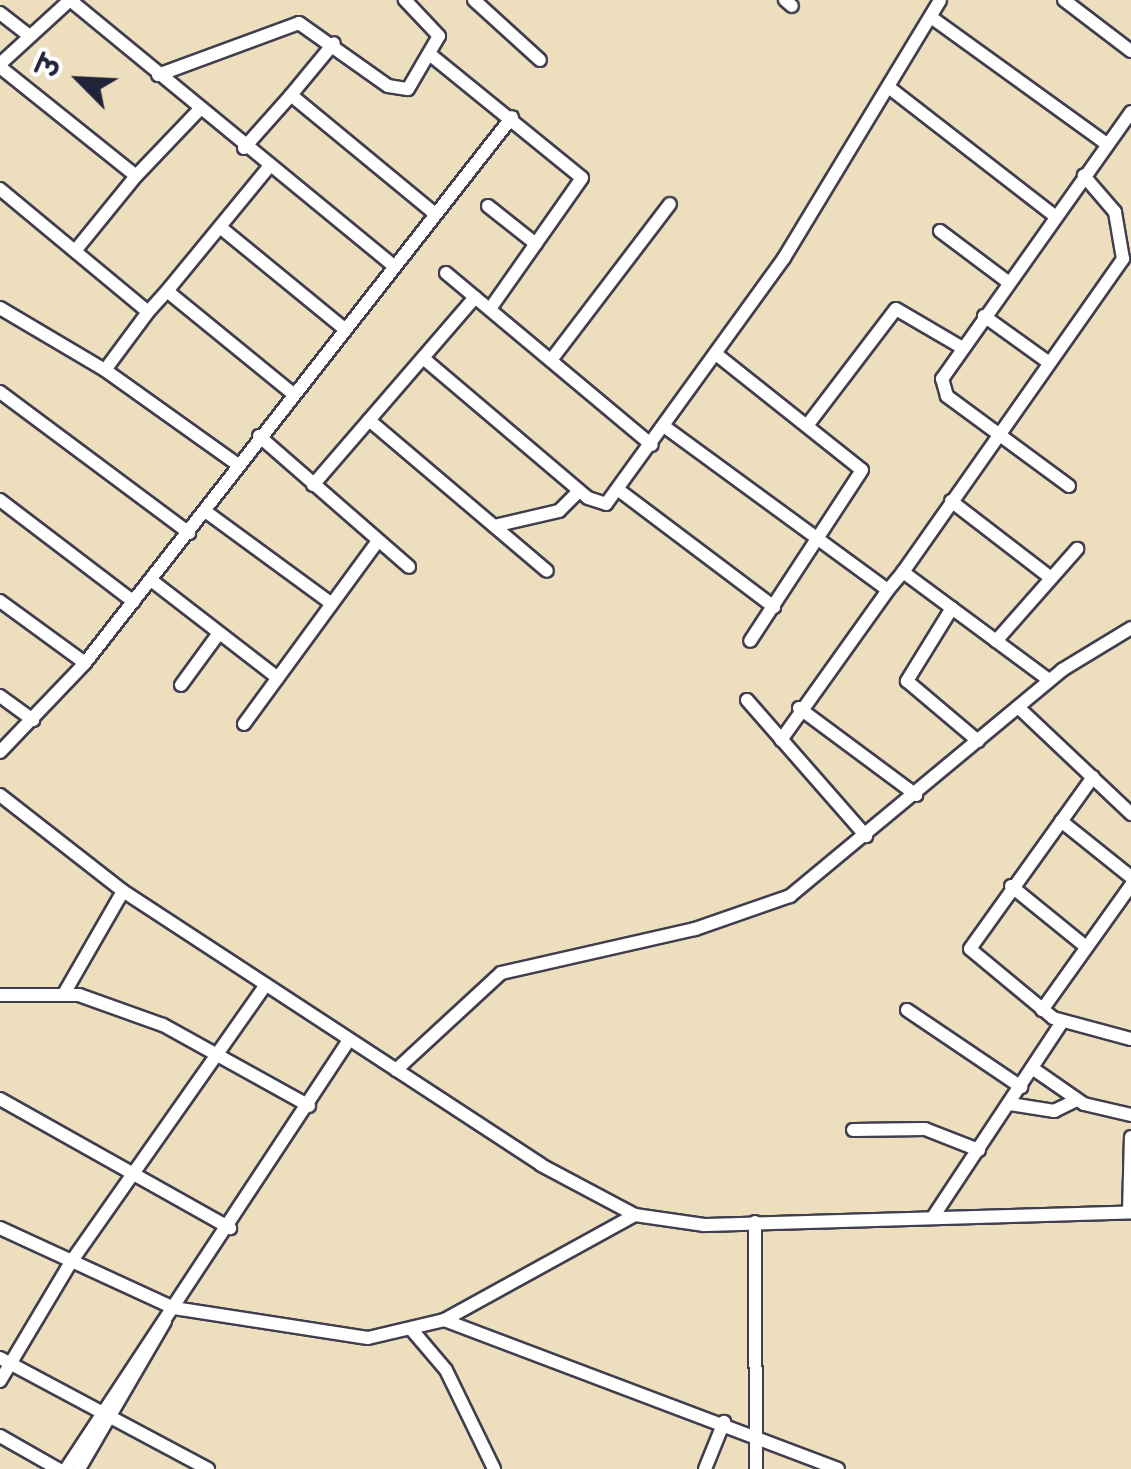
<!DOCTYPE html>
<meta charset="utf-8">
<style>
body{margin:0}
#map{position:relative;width:1131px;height:1469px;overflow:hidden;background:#eddfbe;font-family:"Indie Flower","Playpen Sans Deva",sans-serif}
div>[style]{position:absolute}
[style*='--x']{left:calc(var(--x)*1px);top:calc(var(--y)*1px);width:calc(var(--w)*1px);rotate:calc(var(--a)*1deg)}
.roads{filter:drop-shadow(2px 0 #403e4f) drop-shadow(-2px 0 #403e4f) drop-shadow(0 2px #403e4f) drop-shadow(0 -2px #403e4f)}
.minor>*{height:12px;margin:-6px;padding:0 6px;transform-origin:6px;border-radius:6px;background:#fff}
span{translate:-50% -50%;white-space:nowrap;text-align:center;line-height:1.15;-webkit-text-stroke:8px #fff;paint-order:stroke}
.north{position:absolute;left:30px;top:30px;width:100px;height:100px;-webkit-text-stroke:8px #fff;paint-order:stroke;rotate:294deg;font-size:28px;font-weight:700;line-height:40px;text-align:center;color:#22223b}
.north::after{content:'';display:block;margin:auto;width:35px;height:45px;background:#22223b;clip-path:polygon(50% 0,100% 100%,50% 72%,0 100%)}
</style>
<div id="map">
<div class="roads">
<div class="minor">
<i style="--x:70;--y:0;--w:416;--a:39.4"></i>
<i style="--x:474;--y:0;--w:89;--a:42.3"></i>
<i style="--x:785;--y:0;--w:9;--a:41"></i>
<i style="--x:1064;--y:0;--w:84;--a:37.3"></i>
<i style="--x:0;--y:13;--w:33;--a:38"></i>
<i style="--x:935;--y:20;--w:212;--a:35.8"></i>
<i style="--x:432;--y:56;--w:193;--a:39.1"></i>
<i style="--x:582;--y:178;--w:160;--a:125.1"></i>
<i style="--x:0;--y:64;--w:95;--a:-42.4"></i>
<i style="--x:0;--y:67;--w:174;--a:38.7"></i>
<i style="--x:136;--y:176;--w:91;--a:-46.3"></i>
<i style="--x:158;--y:75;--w:150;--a:-20.2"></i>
<i style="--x:299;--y:23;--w:109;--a:35.3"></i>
<i style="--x:388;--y:86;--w:20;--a:9"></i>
<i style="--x:408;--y:89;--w:61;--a:-59.7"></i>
<i style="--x:439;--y:36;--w:50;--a:-133.4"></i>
<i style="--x:891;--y:89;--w:207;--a:37.8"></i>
<i style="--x:291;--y:95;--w:67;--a:-50.4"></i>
<i style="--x:244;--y:148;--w:71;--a:-48.4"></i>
<i style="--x:291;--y:95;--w:184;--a:39.5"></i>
<i style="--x:268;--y:168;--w:159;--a:129.4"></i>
<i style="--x:167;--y:291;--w:160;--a:39.2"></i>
<i style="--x:0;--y:189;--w:192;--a:39.7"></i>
<i style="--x:148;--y:312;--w:28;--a:-48"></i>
<i style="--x:488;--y:206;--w:61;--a:38.4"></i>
<i style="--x:220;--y:227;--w:156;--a:39.3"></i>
<i style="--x:940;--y:231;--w:85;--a:36.9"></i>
<i style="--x:75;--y:251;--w:97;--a:-50.9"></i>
<i style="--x:446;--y:273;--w:268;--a:39.9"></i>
<i style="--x:0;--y:308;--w:122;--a:30.6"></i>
<i style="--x:105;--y:370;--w:72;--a:-53.4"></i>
<i style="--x:984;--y:316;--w:79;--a:35.7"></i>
<i style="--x:716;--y:354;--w:186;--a:38.5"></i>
<i style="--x:862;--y:470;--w:204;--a:123.2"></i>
<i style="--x:423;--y:358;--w:216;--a:40.3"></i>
<i style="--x:588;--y:498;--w:19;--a:18"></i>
<i style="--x:606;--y:504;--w:304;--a:-54.1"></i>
<i style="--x:784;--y:258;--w:301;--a:-58.8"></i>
<i style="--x:551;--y:360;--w:196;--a:-52.7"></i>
<i style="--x:105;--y:370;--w:163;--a:35.5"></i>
<i style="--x:0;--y:392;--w:236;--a:36.7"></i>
<i style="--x:369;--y:420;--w:233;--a:40.3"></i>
<i style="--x:809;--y:423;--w:143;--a:-52.7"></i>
<i style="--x:896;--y:309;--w:75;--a:30.3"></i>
<i style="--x:665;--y:427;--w:276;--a:36.2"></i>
<i style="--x:888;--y:590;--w:23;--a:-50"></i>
<i style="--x:259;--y:436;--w:199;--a:41.1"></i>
<i style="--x:313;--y:485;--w:248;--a:-49.2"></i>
<i style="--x:1069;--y:486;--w:152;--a:-143.6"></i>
<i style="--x:947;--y:396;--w:18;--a:-106"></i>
<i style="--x:942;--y:379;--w:327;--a:-54.7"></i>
<i style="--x:620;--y:491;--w:193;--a:37"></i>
<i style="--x:0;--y:500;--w:168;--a:37.3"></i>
<i style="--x:951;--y:501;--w:126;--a:37.6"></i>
<i style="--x:205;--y:511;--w:157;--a:36.2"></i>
<i style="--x:494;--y:526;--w:67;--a:-13"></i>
<i style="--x:559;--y:511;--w:28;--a:-45"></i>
<i style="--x:151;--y:580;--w:160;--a:37.7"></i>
<i style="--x:0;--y:601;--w:105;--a:36.1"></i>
<i style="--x:952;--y:608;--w:86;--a:121.7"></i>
<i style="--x:907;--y:681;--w:93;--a:40.2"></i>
<i style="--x:996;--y:641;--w:123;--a:-48.6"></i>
<i style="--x:1049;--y:680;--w:182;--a:-143.5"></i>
<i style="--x:903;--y:572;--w:383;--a:-54.9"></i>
<i style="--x:1123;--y:259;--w:48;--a:-99.7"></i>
<i style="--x:1115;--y:212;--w:48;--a:-130.7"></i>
<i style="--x:181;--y:685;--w:64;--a:-53.8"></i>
<i style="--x:0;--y:696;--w:41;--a:36"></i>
<i style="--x:747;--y:700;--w:181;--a:48.8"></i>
<i style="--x:1018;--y:707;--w:156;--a:43.4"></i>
<i style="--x:799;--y:708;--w:146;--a:36.6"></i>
<i style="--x:244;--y:724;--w:227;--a:-53.8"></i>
<i style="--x:781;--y:740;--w:184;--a:-54.5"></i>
<i style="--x:0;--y:752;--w:123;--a:-46.3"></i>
<i style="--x:85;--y:663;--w:693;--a:-51.97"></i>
<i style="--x:1093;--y:777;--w:211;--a:125.6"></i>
<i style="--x:970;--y:949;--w:108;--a:39.7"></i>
<i style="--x:1053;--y:1018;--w:81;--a:15.1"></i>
<i style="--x:0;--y:795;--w:156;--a:38"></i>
<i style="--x:123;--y:891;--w:500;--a:33.2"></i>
<i style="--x:541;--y:1165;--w:106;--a:28"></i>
<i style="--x:635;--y:1215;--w:70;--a:8.2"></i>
<i style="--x:704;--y:1225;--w:427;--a:-1.7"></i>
<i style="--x:1061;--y:821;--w:90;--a:38.7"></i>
<i style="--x:1011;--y:886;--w:97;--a:39.1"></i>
<i style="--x:65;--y:992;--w:116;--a:-60.1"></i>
<i style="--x:0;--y:995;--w:79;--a:0"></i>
<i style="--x:79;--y:995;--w:89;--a:19.7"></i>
<i style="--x:163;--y:1025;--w:167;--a:29"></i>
<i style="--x:907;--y:1010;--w:138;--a:34"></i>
<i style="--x:1042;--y:1010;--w:153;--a:-54.5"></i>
<i style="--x:1032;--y:1068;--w:63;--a:34.7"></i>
<i style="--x:1084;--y:1104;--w:48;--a:13.2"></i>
<i style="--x:396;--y:1070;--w:143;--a:-42.7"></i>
<i style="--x:501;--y:973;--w:199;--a:-12.8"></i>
<i style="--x:695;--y:929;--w:101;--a:-19.2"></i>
<i style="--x:790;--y:896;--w:354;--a:-39.7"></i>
<i style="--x:1062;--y:670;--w:81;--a:-31.3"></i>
<i style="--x:0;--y:1099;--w:264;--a:29.3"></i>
<i style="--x:1010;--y:1104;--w:45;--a:9"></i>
<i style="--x:1054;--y:1111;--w:25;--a:-26"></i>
<i style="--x:853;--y:1130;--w:72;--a:-0.8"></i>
<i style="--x:925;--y:1129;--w:58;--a:21.3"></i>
<i style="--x:1129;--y:1212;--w:75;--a:-88.5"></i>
<i style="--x:933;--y:1217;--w:234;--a:-56.5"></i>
<i style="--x:755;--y:1222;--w:247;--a:89.8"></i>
<i style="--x:0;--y:1228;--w:192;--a:24.7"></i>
<i style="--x:174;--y:1308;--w:196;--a:8.8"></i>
<i style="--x:368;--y:1338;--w:78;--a:-13.3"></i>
<i style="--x:444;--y:1320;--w:218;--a:-28.8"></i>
<i style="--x:444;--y:1320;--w:421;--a:20.7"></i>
<i style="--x:412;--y:1330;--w:52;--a:49.6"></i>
<i style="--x:446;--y:1370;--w:110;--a:64.1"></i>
<i style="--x:0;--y:1358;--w:236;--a:28.1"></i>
<i style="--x:0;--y:1381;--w:139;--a:-59.2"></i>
<i style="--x:71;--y:1262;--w:339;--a:-54.9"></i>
<i style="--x:0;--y:1436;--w:67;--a:29.6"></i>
<i style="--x:66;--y:1469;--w:514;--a:-56.59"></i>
<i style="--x:79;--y:1469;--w:171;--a:-59.8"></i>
<i style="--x:705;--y:1469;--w:51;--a:-68"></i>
</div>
</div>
<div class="north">उ</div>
</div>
